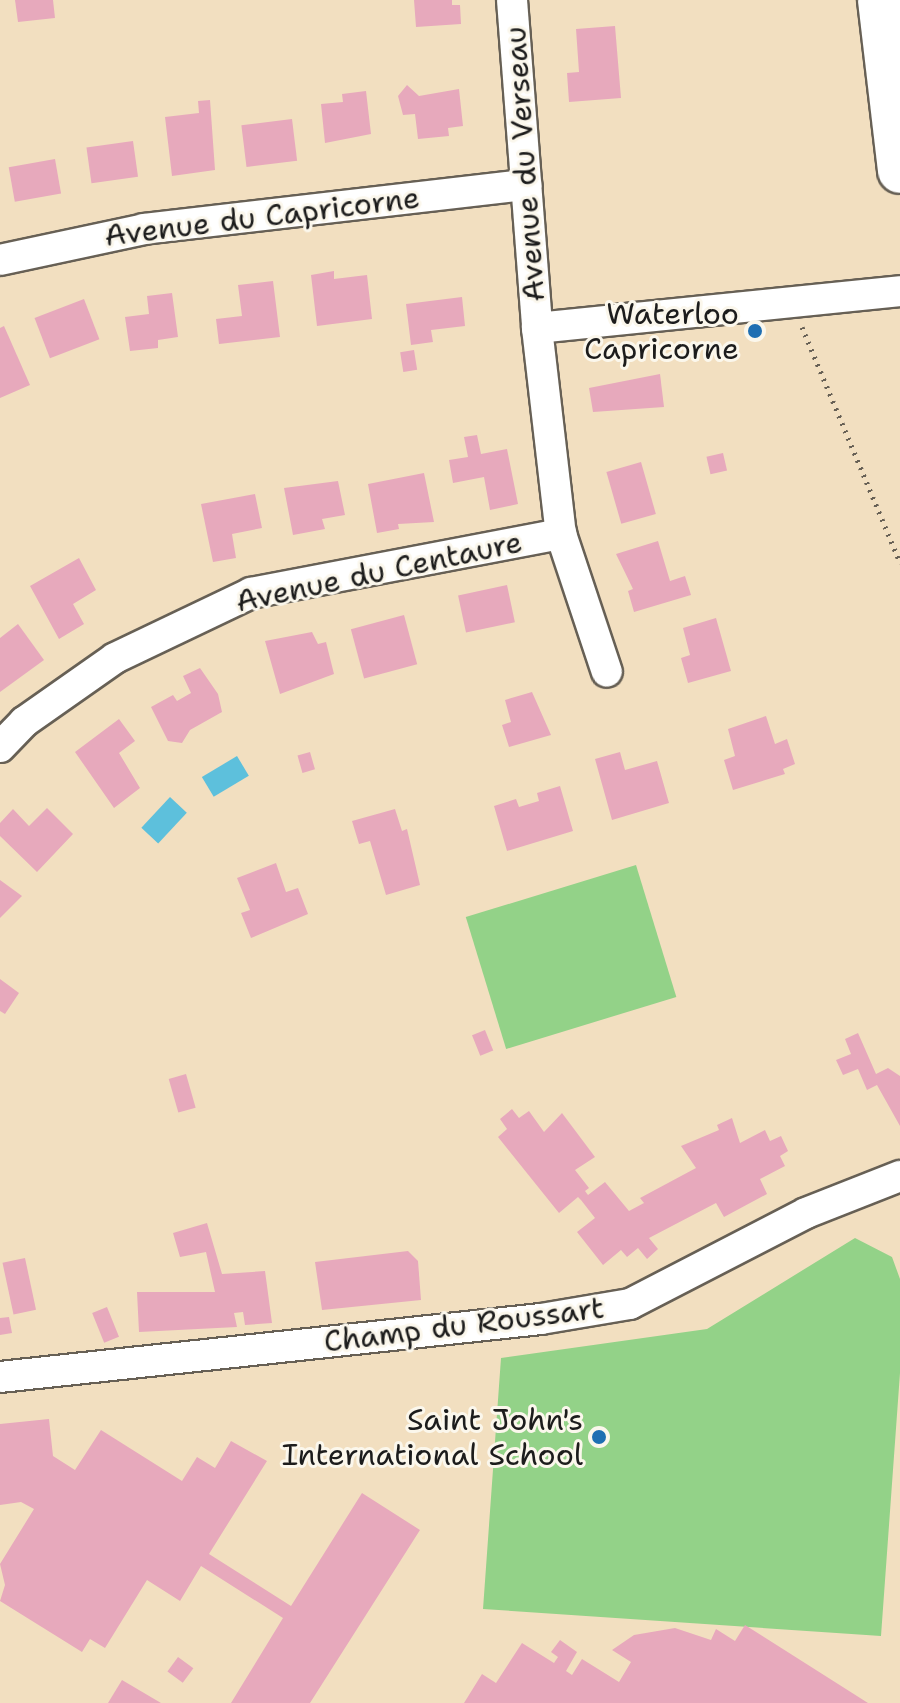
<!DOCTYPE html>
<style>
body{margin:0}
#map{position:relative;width:900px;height:1703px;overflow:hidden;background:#f2dfc0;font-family:"Shantell Sans",sans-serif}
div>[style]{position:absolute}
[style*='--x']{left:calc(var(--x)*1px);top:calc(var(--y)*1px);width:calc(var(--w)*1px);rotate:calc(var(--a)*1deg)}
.green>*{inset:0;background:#93d288;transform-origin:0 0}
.water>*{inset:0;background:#5dc0dc;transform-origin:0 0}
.building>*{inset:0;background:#e7a9bc;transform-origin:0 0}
.path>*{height:5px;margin-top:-2.5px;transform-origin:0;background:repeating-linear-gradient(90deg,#676055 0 2px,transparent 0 8px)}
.roads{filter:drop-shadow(2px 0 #676055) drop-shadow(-2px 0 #676055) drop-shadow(0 2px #676055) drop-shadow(0 -2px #676055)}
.street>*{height:30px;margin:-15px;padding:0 15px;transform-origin:15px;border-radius:15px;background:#fff}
.highway>*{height:44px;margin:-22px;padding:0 22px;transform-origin:22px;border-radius:22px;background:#fff}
.dots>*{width:22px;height:22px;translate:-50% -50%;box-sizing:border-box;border:4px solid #fbf7ec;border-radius:50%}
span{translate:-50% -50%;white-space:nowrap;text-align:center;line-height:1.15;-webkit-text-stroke:6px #fbf7ec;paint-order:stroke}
.street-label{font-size:30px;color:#1c1c1c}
.poi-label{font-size:30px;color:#1c1c1c}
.right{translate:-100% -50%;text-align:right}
</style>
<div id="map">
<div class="green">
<i style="left:636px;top:865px;width:138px;height:178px;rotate:73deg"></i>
<i style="clip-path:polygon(855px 1238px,892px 1257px,900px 1279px,900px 1373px,881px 1636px,483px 1609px,501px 1358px,707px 1329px)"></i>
</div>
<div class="water">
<i style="left:237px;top:756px;width:23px;height:41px;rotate:59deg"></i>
<i style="left:170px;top:797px;width:23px;height:42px;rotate:43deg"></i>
</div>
<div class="building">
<i style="clip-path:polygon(15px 0,53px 0,55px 18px,18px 22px)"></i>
<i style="clip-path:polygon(414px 0,452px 0,452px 5px,460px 5px,461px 24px,416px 27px)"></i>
<i style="clip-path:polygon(615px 26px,621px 98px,569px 102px,567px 73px,579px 72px,576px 29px)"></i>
<i style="clip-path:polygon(407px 85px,419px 96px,459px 89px,463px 126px,448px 128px,449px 136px,418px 139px,415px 114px,403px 115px,398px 96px)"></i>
<i style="clip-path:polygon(366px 91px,371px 134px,325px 143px,321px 104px,343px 102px,342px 94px)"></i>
<i style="clip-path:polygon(210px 100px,215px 170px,172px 176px,165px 117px,199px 113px,198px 101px)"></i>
<i style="left:292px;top:119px;width:42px;height:51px;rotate:83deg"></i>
<i style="left:133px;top:141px;width:36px;height:47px;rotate:82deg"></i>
<i style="left:55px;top:159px;width:35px;height:47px;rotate:80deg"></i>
<i style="clip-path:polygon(334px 271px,334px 279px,367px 275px,372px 319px,317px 326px,311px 275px)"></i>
<i style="clip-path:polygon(273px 281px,280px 337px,219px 344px,216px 319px,242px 316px,238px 285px)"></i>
<i style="clip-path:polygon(172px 293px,178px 337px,158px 340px,158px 348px,130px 351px,125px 317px,149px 314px,147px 296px)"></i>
<i style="clip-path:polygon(462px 297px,465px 326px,431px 330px,433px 342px,411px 345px,406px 304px)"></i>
<i style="left:84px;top:299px;width:43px;height:53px;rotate:69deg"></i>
<i style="clip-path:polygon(4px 326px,30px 385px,0 398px,0 328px)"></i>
<i style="left:414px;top:350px;width:20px;height:14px;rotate:81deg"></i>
<i style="clip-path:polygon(660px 374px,664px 407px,593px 412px,589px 388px)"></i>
<i style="clip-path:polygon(477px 435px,481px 454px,507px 449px,518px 504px,490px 510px,484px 477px,453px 483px,449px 460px,468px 457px,464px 437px)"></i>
<i style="left:723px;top:453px;width:18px;height:17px;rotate:77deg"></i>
<i style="left:641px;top:462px;width:54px;height:36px;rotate:74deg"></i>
<i style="clip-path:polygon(424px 473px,434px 522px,398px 524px,399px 529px,377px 533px,368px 484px)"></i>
<i style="clip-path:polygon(338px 481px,345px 515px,322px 519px,325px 529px,293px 535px,284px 488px)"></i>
<i style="clip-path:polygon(255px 494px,262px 528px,232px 534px,236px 558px,213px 562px,201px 504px)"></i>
<i style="clip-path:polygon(658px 541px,670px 581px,685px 576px,691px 595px,634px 612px,628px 591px,633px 589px,616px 554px)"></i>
<i style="clip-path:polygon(79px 558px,96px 590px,73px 604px,84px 624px,59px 639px,30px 586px)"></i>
<i style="left:507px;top:585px;width:38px;height:50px;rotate:78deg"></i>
<i style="left:404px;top:615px;width:51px;height:55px;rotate:75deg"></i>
<i style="clip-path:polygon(716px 618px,731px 671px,688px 683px,681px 658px,690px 655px,683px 628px)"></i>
<i style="clip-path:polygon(18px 624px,44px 660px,0 692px,0 638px)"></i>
<i style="clip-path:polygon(312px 632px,318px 644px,326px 642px,334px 674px,280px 694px,265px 641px)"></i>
<i style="clip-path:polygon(200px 668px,218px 694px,222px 712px,190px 730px,182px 743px,168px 741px,151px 707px,173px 695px,177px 701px,191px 693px,183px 676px)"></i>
<i style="clip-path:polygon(532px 692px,551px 735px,509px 747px,502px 725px,511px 722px,505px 700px)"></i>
<i style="clip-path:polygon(766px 716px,775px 744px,787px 739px,795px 764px,783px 769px,785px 774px,733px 790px,724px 760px,735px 756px,728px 729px)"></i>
<i style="clip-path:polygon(119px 719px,135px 741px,119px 753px,140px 788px,114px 808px,75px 752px)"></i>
<i style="left:310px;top:752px;width:18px;height:13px;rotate:74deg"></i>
<i style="clip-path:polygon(620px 752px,625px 770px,657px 761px,669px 803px,612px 820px,595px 759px)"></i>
<i style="clip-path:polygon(560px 786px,573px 831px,507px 851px,494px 806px,516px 799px,519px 807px,539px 801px,537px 793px)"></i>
<i style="clip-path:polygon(47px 808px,73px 834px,37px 872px,0 836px,0 823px,13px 809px,29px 826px)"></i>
<i style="clip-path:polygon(395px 809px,402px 831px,407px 829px,420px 885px,386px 895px,370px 841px,359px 844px,352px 821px)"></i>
<i style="clip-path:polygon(276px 863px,286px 892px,298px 888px,308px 914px,251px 938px,241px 913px,250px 910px,237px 878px)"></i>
<i style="clip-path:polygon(0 880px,22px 896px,0 918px)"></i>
<i style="clip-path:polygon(0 979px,19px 993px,5px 1014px,0 1011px)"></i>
<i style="left:485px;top:1030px;width:22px;height:14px;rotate:68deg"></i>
<i style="clip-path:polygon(858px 1033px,876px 1074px,888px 1068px,900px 1076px,900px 1126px,877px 1085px,867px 1090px,858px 1069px,843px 1075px,836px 1060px,851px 1054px,845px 1039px)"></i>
<i style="left:186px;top:1074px;width:35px;height:18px;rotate:74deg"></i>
<i style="clip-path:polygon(512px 1109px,519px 1118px,529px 1111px,544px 1132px,562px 1113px,595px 1157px,575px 1170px,589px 1188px,585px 1191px,588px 1195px,605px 1182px,629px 1211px,644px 1203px,640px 1198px,696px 1168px,681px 1146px,719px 1130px,717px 1125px,732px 1118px,740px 1143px,765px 1130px,770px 1141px,781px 1136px,788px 1151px,780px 1156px,785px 1166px,760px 1179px,767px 1194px,724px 1217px,716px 1203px,649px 1238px,658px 1249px,647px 1259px,638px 1248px,627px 1257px,621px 1250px,603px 1265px,577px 1232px,595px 1218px,581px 1200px,578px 1197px,559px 1213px,498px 1137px,507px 1129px,500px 1119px)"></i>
<i style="clip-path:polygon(207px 1223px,222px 1274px,265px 1271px,272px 1323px,245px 1325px,243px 1312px,234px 1313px,237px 1327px,139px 1332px,137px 1292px,215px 1292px,206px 1252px,180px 1257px,173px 1233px)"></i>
<i style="clip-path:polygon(408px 1251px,418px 1261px,421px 1300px,322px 1310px,315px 1262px)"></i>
<i style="left:25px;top:1258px;width:53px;height:23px;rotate:78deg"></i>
<i style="left:107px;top:1307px;width:32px;height:16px;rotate:68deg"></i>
<i style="clip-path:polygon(9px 1317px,12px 1333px,0 1335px,0 1318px)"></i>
<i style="clip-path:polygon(49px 1419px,53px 1456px,75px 1470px,101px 1430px,182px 1481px,197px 1457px,215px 1468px,231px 1441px,267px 1461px,209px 1554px,291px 1606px,362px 1493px,420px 1530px,310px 1703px,231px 1703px,283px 1618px,201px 1566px,180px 1601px,147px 1580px,105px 1648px,90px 1639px,82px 1652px,0 1601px,5px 1585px,0 1564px,34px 1509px,21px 1502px,0 1505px,0 1424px)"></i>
<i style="clip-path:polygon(745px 1625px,868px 1703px,464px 1703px,482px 1674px,496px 1683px,522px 1643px,554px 1663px,558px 1657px,551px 1652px,560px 1640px,577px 1652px,566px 1671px,572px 1675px,582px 1659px,619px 1682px,631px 1662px,612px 1650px,634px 1635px,675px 1628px,711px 1640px,716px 1629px,735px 1641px)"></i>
<i style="left:178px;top:1657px;width:19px;height:18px;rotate:36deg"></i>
<i style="clip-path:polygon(122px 1680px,161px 1703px,108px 1703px)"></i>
</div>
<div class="path">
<i style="--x:802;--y:327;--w:256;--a:67.4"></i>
</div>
<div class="roads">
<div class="street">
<i style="--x:512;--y:0;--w:329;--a:85.6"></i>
<i style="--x:537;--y:328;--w:207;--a:83.4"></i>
<i style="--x:561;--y:534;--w:145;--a:71.6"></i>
<i style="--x:0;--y:260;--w:147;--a:-12.1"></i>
<i style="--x:144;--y:229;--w:385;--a:-6.6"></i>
<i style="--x:537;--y:328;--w:365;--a:-5.8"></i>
<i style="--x:0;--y:747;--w:35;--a:-46"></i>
<i style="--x:24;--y:722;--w:111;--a:-35.1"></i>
<i style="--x:115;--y:658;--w:151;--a:-25.5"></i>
<i style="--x:251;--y:593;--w:316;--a:-10.8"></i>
<i style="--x:0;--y:1377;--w:544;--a:-6.12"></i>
<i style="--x:541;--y:1319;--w:90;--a:-9.6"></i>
<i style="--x:630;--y:1304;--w:198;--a:-27.3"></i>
<i style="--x:806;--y:1213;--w:101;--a:-21.5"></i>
</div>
<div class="highway">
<i style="--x:880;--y:0;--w:172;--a:83.3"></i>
</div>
</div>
<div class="dots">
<i style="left:755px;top:331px;background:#1f6fb2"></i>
<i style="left:599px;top:1437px;background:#1f6fb2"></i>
</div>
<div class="street-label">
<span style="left:525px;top:164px;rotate:-94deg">Avenue du Verseau</span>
<span style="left:262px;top:217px;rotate:-7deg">Avenue du Capricorne</span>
<span style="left:379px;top:572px;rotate:-12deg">Avenue du Centaure</span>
<span style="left:464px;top:1325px;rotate:-7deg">Champ du Roussart</span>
</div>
<div class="poi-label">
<span class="right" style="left:739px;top:331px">Waterloo<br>Capricorne</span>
<span class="right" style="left:583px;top:1437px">Saint John's<br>International School</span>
</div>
</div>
